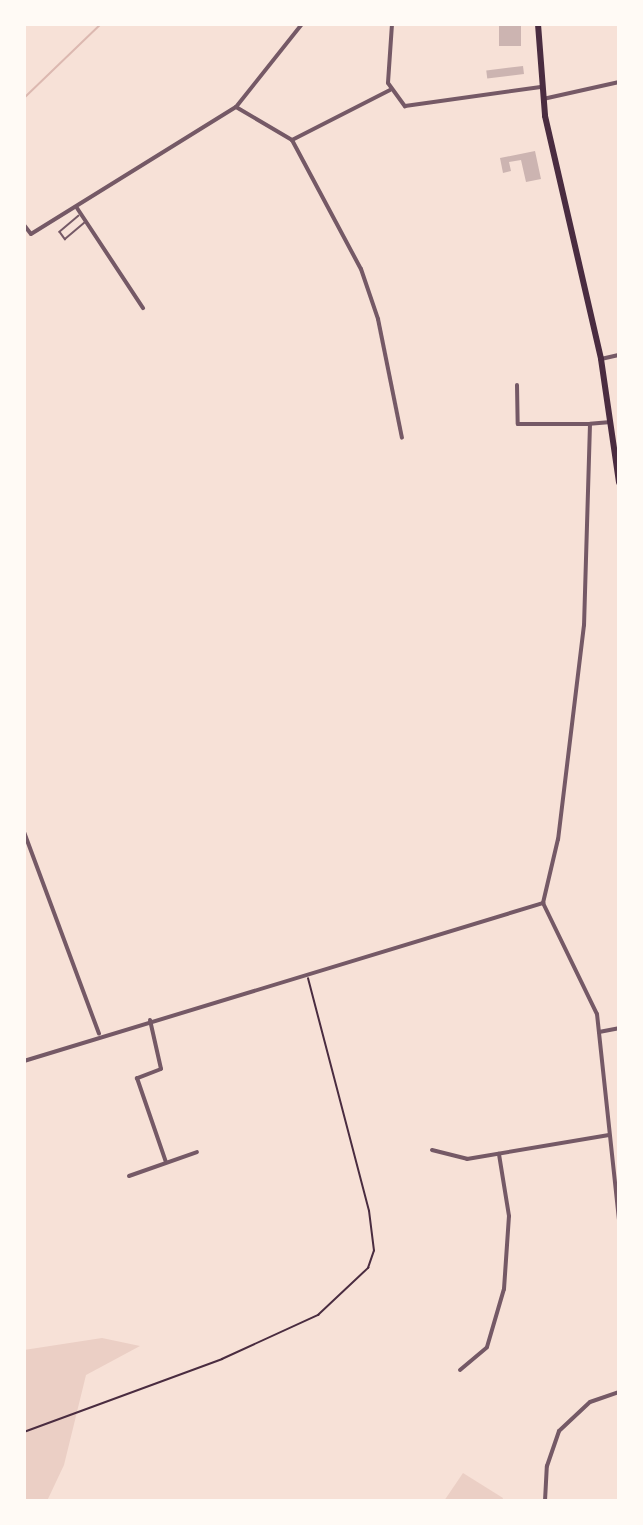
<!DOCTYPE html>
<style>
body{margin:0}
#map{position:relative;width:643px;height:1525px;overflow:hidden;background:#f7e1d7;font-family:Arial,sans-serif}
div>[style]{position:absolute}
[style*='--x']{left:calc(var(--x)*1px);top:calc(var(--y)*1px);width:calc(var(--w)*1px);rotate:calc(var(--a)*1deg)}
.green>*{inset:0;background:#ebcfc5}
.stream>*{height:2px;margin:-1px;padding:0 1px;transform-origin:1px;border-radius:1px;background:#dcb8b0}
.building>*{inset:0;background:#ccb4b1;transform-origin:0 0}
.path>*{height:1.5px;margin:-0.75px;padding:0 0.75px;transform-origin:0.75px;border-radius:0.75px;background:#4a2c40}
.service>*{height:1.5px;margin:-0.75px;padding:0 0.75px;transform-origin:0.75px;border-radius:0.75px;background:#755966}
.minor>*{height:4px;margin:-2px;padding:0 2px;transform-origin:2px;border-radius:2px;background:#755966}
.trunk>*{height:6px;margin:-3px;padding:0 3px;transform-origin:3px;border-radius:3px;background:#4a2c40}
span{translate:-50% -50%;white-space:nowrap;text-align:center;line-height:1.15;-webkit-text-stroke:5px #fffaf5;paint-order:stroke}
.frame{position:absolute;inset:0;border:26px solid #fffaf5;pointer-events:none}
</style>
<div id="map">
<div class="green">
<i style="clip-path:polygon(102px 1338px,140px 1346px,86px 1375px,64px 1465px,47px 1501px,24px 1501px,24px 1350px)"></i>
<i style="clip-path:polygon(463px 1473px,503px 1498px,502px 1501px,444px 1501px)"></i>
</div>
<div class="stream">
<i style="--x:24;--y:98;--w:107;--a:-43.9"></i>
</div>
<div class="building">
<i style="left:499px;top:24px;width:22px;height:22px"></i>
<i style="left:523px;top:66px;width:8px;height:37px;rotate:83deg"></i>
<i style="clip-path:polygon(535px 151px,541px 179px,526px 182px,521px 160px,509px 162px,511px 171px,503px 173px,500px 158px)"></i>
</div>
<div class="path">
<i style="--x:24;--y:1432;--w:211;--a:-20.2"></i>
<i style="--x:222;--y:1359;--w:106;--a:-24.6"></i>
<i style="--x:318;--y:1315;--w:69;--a:-43.2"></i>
<i style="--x:368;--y:1268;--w:18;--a:-71"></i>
<i style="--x:374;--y:1251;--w:40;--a:-97.1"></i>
<i style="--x:369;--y:1211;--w:240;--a:-104.7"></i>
</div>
<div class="service">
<i style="--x:79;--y:216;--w:25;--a:140"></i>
<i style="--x:60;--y:232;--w:9;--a:54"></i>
<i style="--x:65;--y:239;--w:25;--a:-40"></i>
</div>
<div class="minor">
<i style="--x:392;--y:24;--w:59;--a:93.9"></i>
<i style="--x:388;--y:83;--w:29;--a:54"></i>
<i style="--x:405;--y:106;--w:137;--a:-8"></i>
<i style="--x:543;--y:99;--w:78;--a:-12.6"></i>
<i style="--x:236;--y:107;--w:65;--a:30.5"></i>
<i style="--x:292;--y:140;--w:146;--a:61.9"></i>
<i style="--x:361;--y:269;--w:53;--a:71.2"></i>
<i style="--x:378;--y:319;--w:121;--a:78.6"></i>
<i style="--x:292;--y:140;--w:110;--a:-27"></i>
<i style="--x:77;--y:208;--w:120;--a:56.6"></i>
<i style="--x:24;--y:225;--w:11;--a:52"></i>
<i style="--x:31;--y:234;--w:241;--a:-31.8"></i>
<i style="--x:236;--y:107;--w:106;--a:-51.5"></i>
<i style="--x:601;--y:359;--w:18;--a:-13"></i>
<i style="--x:517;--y:385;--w:39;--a:89"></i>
<i style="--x:518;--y:424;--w:72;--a:0"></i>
<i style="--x:611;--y:422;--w:21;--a:175"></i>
<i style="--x:590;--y:424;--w:201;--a:91.7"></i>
<i style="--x:584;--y:625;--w:216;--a:96.9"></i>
<i style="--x:558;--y:839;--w:66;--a:103.2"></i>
<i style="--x:543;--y:903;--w:123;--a:64.1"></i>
<i style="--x:597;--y:1014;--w:207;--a:83.9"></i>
<i style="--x:24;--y:832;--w:215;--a:69.6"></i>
<i style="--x:150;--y:1020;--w:50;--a:77.3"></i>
<i style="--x:161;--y:1069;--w:26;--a:159"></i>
<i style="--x:137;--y:1078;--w:89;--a:71"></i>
<i style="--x:599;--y:1032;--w:20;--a:-11"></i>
<i style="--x:24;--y:1061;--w:543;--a:-16.93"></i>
<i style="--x:432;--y:1150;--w:36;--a:14"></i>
<i style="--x:467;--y:1159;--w:144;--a:-9.6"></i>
<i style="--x:129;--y:1176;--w:72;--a:-19.4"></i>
<i style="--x:460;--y:1370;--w:35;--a:-40"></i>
<i style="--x:487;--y:1347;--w:60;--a:-73.7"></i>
<i style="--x:504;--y:1289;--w:73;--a:-86.1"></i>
<i style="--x:509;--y:1216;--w:63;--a:-99.2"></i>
<i style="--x:545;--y:1501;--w:35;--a:-87"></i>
<i style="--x:547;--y:1466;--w:37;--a:-71"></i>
<i style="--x:559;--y:1431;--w:42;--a:-43.1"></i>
<i style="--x:590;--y:1402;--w:31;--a:-19"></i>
</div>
<div class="trunk">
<i style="--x:538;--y:24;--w:92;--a:85.6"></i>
<i style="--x:545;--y:116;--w:249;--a:77"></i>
<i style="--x:601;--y:359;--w:125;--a:81.7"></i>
</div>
<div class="frame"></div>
</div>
